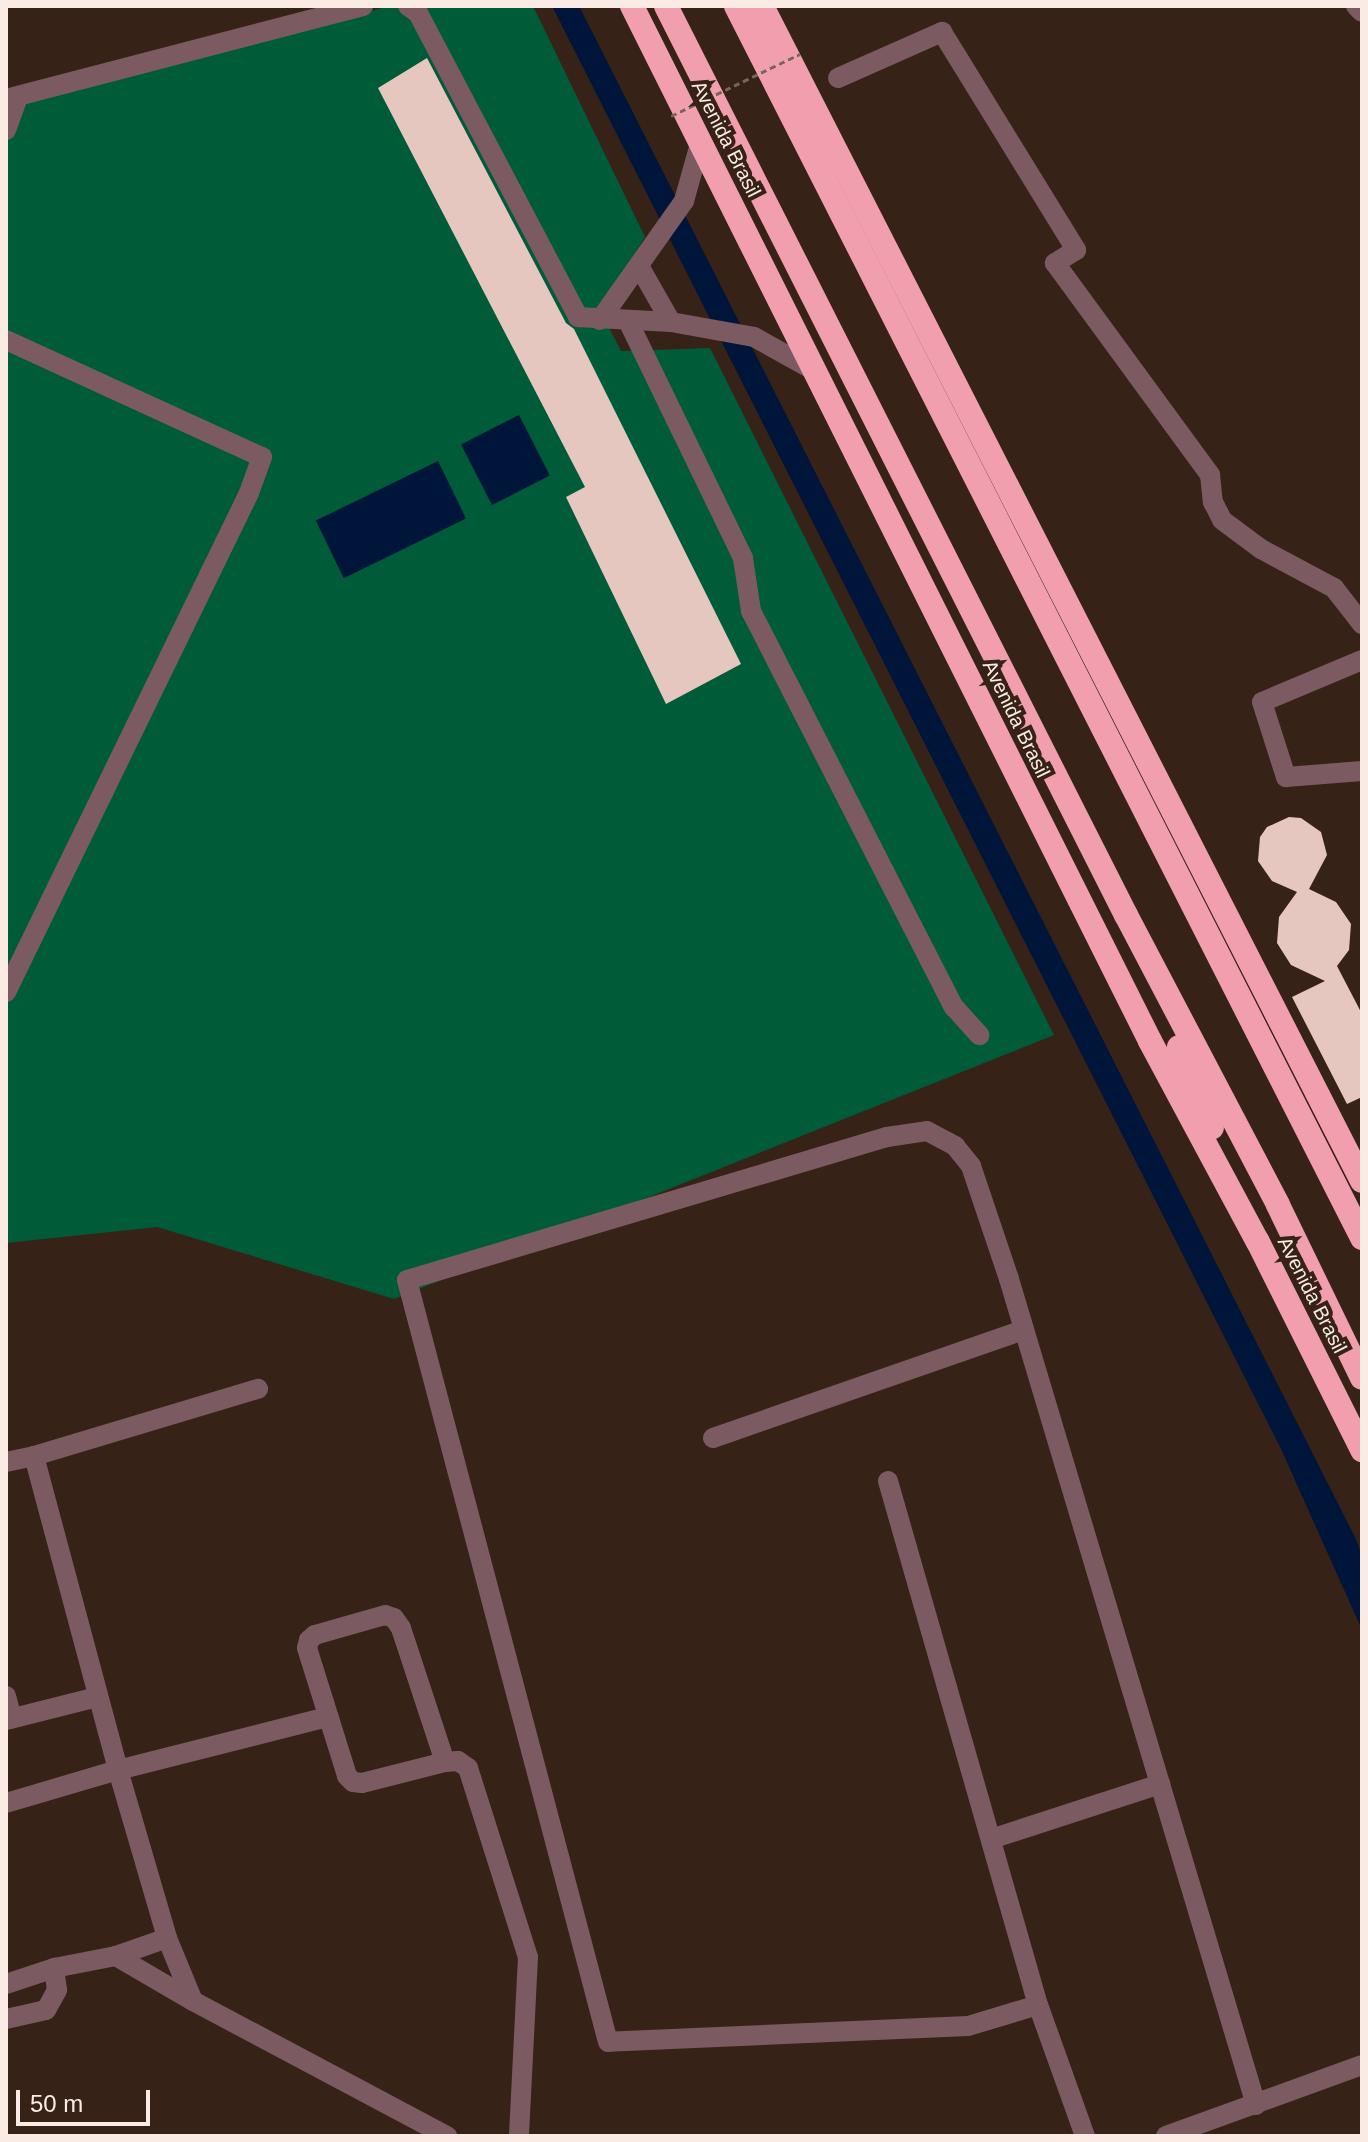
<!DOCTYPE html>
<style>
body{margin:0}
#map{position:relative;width:1368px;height:2142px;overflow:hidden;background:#372217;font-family:Arial,sans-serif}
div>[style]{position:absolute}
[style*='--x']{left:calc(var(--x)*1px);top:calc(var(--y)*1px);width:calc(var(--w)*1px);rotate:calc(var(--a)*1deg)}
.green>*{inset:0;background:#005b39}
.water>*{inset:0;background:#00153a;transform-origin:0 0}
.building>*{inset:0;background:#e6c7bf}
.minor>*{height:20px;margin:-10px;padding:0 10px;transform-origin:10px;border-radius:10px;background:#7c5a61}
.highway>*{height:24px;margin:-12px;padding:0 12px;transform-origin:12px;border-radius:12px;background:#f19faf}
.path-bridge>*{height:3px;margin-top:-1.5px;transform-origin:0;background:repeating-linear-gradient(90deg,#77645a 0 6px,transparent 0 10px)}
span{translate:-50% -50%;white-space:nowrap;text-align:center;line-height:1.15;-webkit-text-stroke:8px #372217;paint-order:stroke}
.street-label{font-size:20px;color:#faebe4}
.frame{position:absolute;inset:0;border:8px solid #faebe4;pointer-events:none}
.scale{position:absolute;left:16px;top:2090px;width:134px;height:36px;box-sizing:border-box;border:4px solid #faebe4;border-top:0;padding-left:10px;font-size:24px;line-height:28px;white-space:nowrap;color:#faebe4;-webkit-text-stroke:6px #372217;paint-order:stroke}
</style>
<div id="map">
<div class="green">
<i style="clip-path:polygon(390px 6px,533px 6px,645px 237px,600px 310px,621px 351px,710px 348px,1054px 1035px,394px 1299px,157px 1227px,6px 1243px,6px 107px)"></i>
</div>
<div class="water">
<i style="clip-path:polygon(552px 6px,579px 6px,1356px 1539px,1362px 1556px,1362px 1630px,1281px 1449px)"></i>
<i style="left:519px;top:415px;width:68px;height:65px;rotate:63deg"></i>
<i style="left:438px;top:461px;width:64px;height:136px;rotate:64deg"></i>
</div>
<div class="building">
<i style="clip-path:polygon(427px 58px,566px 323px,574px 329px,741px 664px,666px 704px,566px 497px,585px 487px,378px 88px)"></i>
<i style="clip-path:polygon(1289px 817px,1301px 818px,1321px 832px,1327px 855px,1309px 889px,1336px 902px,1351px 924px,1349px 950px,1337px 966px,1362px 1014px,1362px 1097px,1347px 1104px,1292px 997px,1325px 981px,1291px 965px,1277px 943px,1279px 917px,1297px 892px,1272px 881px,1258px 861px,1260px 837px,1267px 827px)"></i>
</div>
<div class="minor">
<i style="--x:408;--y:6;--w:12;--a:35"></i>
<i style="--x:418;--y:13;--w:344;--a:62.2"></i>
<i style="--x:578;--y:317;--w:93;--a:3.1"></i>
<i style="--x:671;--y:322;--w:84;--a:10.2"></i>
<i style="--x:754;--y:337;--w:72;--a:29.1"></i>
<i style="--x:1356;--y:6;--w:8;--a:45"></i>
<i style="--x:838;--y:78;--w:114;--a:-23.9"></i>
<i style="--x:942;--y:32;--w:256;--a:58.4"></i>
<i style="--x:1076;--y:250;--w:25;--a:148"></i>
<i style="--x:1055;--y:263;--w:263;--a:53.8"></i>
<i style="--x:1210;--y:475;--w:27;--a:84"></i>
<i style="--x:1213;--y:502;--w:20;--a:63"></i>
<i style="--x:1222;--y:520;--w:49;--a:36.6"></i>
<i style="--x:1261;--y:549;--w:83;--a:28.1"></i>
<i style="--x:1334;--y:588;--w:46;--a:52.1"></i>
<i style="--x:6;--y:99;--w:369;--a:-14.6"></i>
<i style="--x:6;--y:130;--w:35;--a:-70"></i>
<i style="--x:639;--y:266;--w:64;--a:60.3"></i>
<i style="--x:600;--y:320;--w:146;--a:-54.8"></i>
<i style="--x:684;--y:201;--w:63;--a:-74.4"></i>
<i style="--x:628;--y:321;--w:263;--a:64.1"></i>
<i style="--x:743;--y:558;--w:54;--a:81.4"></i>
<i style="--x:751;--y:611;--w:445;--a:62.9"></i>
<i style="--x:954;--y:1007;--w:38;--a:48"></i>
<i style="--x:6;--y:340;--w:281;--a:24.6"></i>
<i style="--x:262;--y:457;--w:38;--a:110"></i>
<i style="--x:249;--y:493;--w:555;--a:115.96"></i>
<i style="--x:1362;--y:660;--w:108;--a:157.2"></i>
<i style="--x:1262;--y:702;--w:79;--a:72.3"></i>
<i style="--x:1286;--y:777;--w:76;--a:-4.5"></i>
<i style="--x:713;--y:1438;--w:329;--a:-19.2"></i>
<i style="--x:34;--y:1456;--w:234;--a:-16.7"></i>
<i style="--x:6;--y:1462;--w:29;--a:-12"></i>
<i style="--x:34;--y:1456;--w:325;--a:75"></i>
<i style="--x:118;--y:1770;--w:175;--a:73.7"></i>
<i style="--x:167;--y:1938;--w:68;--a:67.6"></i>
<i style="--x:888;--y:1481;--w:545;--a:74.03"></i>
<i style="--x:6;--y:1696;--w:23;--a:75"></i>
<i style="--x:6;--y:1720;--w:94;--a:-14.2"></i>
<i style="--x:445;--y:1762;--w:141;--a:-108.2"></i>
<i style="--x:401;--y:1628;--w:12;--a:-125"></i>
<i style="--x:394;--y:1618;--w:9;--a:-162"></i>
<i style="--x:385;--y:1615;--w:73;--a:164.1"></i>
<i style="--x:315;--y:1635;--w:8;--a:140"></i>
<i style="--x:309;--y:1640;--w:8;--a:104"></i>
<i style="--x:307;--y:1648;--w:134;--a:72.6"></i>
<i style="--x:347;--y:1776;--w:8;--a:45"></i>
<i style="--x:353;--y:1782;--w:9;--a:6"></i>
<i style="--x:362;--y:1783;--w:86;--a:-14.2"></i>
<i style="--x:445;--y:1762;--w:13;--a:-4"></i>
<i style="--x:458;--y:1761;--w:12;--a:35"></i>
<i style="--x:468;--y:1768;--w:198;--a:72.4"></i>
<i style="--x:528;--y:1957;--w:179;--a:92.9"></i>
<i style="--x:6;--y:1803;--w:117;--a:-16.4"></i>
<i style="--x:118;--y:1770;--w:217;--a:-14.2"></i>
<i style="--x:991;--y:1839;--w:178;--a:-18"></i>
<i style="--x:116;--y:1956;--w:54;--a:-19.4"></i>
<i style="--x:6;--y:1984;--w:51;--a:-18.4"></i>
<i style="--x:54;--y:1968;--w:63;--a:-11"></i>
<i style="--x:116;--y:1956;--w:89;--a:30.3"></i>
<i style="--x:193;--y:2001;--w:288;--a:28"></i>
<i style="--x:6;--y:2019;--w:41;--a:-12.7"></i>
<i style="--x:46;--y:2010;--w:23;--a:-61"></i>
<i style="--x:57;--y:1990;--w:22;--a:-98"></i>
<i style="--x:1085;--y:2136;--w:139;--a:-109.7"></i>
<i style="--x:1038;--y:2005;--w:73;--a:163.3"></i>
<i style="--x:968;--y:2026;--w:360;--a:177.5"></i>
<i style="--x:608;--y:2042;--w:788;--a:-104.78"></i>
<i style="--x:407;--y:1280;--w:501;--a:-16.59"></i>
<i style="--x:887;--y:1137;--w:40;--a:-8.5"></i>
<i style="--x:927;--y:1131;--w:32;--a:28"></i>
<i style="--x:955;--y:1146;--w:26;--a:51"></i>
<i style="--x:971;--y:1166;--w:119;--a:71.4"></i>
<i style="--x:1009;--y:1279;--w:862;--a:73.35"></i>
<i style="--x:1166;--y:2136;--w:208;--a:-19.9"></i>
</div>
<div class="highway">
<i style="--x:632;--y:6;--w:1157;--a:63.41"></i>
<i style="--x:1150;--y:1041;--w:228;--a:61.8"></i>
<i style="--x:1258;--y:1242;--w:233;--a:63.4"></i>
<i style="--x:666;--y:6;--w:1019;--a:63.16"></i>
<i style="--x:1126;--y:915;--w:327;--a:62.3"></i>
<i style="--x:1278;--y:1205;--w:192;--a:64.1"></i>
<i style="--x:736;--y:6;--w:1382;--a:63.06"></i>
<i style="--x:762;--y:6;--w:1319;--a:62.95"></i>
<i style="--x:1179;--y:1047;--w:87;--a:67.8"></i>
</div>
<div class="path-bridge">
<i style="--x:671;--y:116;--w:143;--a:-25.7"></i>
</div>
<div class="street-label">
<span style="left:726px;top:139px;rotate:63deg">Avenida Brasil</span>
<span style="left:1016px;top:719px;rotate:64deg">Avenida Brasil</span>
<span style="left:1312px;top:1295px;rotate:63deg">Avenida Brasil</span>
</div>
<div class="frame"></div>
<div class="scale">50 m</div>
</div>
